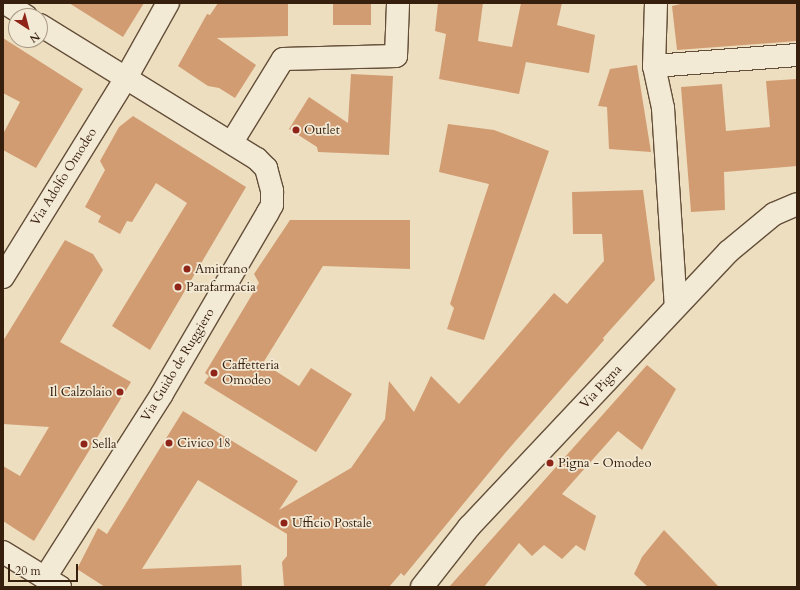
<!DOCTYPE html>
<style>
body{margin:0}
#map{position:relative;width:800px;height:590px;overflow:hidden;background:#eddebf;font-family:Cardo,serif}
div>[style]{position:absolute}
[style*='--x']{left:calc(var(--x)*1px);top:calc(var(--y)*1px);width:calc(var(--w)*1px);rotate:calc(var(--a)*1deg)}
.building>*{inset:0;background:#d29c73;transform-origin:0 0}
.roads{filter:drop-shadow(1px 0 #644f3a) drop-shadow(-1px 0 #644f3a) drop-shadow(0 1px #644f3a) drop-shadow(0 -1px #644f3a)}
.street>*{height:22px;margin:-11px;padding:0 11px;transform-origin:11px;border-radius:11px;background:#f3ead5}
.secondary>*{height:22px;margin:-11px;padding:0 11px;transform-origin:11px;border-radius:11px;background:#f3ead5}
.dots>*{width:11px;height:11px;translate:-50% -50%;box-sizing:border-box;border:2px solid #f3ead5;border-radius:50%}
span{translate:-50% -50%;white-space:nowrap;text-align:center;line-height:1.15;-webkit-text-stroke:3.5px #f3ead5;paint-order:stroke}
.poi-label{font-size:13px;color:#371f0d}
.left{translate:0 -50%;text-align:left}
.right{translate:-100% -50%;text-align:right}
.street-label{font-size:13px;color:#371f0d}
.frame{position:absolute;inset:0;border:4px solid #371f0d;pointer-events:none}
.north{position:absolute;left:8px;top:8px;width:40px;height:40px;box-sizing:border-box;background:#f3ead5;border:1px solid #a89985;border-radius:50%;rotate:144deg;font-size:11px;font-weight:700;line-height:16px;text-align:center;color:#371f0d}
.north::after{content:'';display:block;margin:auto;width:14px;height:18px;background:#8f2418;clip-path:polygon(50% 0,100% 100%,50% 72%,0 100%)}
.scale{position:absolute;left:8px;top:564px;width:70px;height:18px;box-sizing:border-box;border:2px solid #371f0d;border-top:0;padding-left:5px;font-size:12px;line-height:14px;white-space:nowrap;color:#371f0d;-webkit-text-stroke:3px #f3ead5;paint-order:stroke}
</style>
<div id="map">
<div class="building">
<i style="clip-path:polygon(69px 3px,144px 3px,123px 37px)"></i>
<i style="clip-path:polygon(218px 3px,288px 3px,288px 36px,217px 38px,256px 65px,235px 98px,219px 88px,208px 86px,178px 66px,207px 14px,210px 15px)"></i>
<i style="left:333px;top:3px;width:38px;height:22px"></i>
<i style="clip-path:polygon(438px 3px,483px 3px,478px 41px,512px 47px,521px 3px,562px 3px,557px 25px,595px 35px,589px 73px,526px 62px,519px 94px,439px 79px,446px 34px,435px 31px)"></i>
<i style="clip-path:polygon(685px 3px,797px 3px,797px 41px,677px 50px,672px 6px)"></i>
<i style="clip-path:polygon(3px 38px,83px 89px,36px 168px,3px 150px,3px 134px,20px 102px,3px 93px)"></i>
<i style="clip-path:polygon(637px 65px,651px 152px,609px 149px,607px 107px,598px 106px,610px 69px)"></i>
<i style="clip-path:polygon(351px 74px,393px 76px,389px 155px,318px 152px,317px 147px,289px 129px,309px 97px,348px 123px)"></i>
<i style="clip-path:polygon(797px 79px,797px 166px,724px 172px,725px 210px,691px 212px,681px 87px,722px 84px,726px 131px,770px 127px,766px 81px)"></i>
<i style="clip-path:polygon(133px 116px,246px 187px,150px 350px,112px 326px,187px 203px,156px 183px,132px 222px,127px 221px,120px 234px,98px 222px,101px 216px,85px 207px,105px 170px,100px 161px,119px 127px)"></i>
<i style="clip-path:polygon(448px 124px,494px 130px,549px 151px,484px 340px,447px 329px,454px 308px,450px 304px,489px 184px,439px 172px)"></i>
<i style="clip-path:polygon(643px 190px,655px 280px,603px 338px,604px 340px,506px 452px,404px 576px,401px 573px,389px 587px,284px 587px,282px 562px,287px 556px,287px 534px,198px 480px,142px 569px,241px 565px,242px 587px,105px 587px,77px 569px,98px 528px,107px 534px,183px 411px,298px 481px,279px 510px,351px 468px,385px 419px,389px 381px,414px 412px,431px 376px,459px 404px,554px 293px,567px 304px,604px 261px,602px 234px,573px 234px,572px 192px)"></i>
<i style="clip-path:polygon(290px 220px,410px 220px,410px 269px,323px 266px,263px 363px,299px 386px,311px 368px,352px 394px,316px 452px,204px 383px,209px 376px,205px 373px,259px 283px,254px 274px)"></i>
<i style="clip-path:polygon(65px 240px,93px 254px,103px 270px,60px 342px,131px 382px,34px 541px,3px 521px,3px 466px,20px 476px,49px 427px,3px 424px,3px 341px)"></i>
<i style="clip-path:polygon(647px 365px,676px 389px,642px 450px,618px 431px,562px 494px,596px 516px,585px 551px,576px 545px,562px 559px,544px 545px,532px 556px,519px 543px,484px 587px,449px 587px)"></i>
<i style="clip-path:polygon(664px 530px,719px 587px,648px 587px,634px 574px,642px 557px)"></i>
</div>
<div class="roads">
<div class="street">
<i style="--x:656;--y:3;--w:63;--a:91.8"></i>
<i style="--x:654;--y:66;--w:43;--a:77.9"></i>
<i style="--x:663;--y:108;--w:199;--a:86.3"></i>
<i style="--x:654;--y:66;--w:143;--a:-4.4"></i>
<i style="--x:126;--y:78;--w:86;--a:-60.8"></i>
<i style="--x:232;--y:142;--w:97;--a:-58.4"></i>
<i style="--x:283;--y:59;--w:113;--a:-1.5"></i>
<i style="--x:396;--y:56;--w:53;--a:-87.8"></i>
</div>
<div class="secondary">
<i style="--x:5;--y:3;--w:25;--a:32"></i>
<i style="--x:40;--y:25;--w:255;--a:31.7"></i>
<i style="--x:257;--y:159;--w:13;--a:45"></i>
<i style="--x:266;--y:168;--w:24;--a:75"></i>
<i style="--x:272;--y:191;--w:14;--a:90"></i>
<i style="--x:272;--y:205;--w:10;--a:119"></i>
<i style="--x:267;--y:214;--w:208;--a:120.3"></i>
<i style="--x:162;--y:394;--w:218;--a:122.5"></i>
<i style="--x:3;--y:277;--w:234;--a:-58.3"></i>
<i style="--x:3;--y:552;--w:67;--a:31.6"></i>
<i style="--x:422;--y:587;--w:76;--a:-51.9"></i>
<i style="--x:469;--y:527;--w:378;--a:-46.7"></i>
<i style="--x:728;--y:252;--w:60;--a:-39.6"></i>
<i style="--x:774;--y:214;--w:25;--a:-23"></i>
</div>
</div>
<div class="dots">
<i style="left:296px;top:130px;background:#8f2418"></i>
<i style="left:187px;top:269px;background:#8f2418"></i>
<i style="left:178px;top:287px;background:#8f2418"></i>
<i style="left:214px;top:373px;background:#8f2418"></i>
<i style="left:120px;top:392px;background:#8f2418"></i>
<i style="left:169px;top:443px;background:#8f2418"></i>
<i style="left:84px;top:444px;background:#8f2418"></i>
<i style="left:550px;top:463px;background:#8f2418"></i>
<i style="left:284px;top:523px;background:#8f2418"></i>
</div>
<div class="poi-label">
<span class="left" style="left:304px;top:130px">Outlet</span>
<span class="left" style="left:195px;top:269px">Amitrano</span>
<span class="left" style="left:186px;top:287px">Parafarmacia</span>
<span class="left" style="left:222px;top:373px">Caffetteria<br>Omodeo</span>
<span class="right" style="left:112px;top:392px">Il Calzolaio</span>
<span class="left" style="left:177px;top:443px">Civico 18</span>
<span class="left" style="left:92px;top:444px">Sella</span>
<span class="left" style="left:558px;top:463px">Pigna - Omodeo</span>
<span class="left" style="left:292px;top:523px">Ufficio Postale</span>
</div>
<div class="street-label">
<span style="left:64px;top:177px;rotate:-58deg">Via Adolfo Omodeo</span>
<span style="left:178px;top:365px;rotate:-59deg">Via Guido de Ruggiero</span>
<span style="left:601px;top:387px;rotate:-47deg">Via Pigna</span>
</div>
<div class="frame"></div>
<div class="north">N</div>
<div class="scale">20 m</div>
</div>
